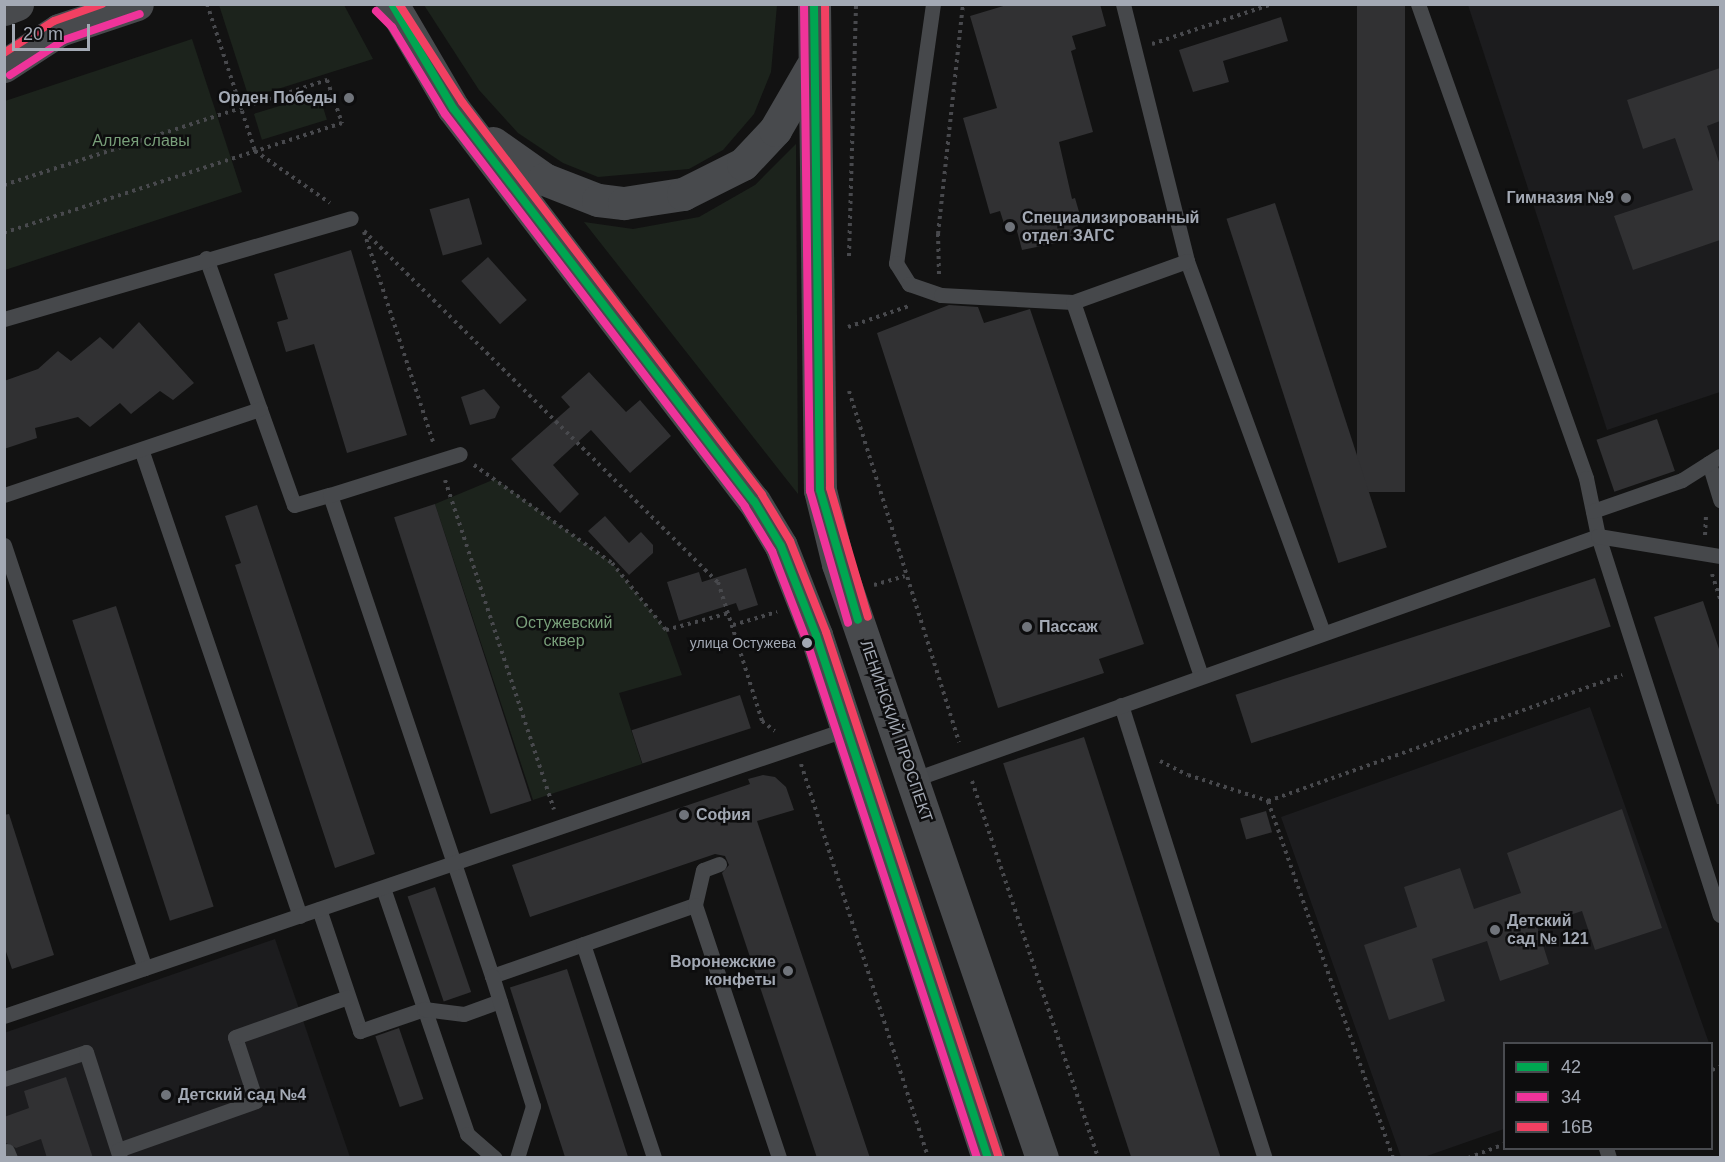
<!DOCTYPE html>
<meta charset="utf-8">
<style>
body{margin:0}
#map{position:relative;width:1725px;height:1162px;overflow:hidden;background:#121212;font-family:Arial,sans-serif}
div>[style]{position:absolute}
[style*='--x']{left:calc(var(--x)*1px);top:calc(var(--y)*1px);width:calc(var(--w)*1px);rotate:calc(var(--a)*1deg)}
.built>*{inset:0;background:#1c1c1e}
.green>*{inset:0;background:#1c231c;transform-origin:0 0}
.building>*{inset:0;background:#313133;transform-origin:0 0}
.path>*{height:4px;margin-top:-2px;transform-origin:0;background:repeating-linear-gradient(90deg,#48494d 0 3px,transparent 0 7.5px)}
.service>*{height:15px;margin:-7.5px;padding:0 7.5px;transform-origin:7.5px;border-radius:7.5px;background:#46484b}
.primary>*{height:33px;margin:-16.5px;padding:0 16.5px;transform-origin:16.5px;border-radius:16.5px;background:#484a4d}
.bus-1>*{height:8px;margin:-4px;padding:0 4px;transform-origin:4px;border-radius:4px;background:#00a651}
.bus-2>*{height:8px;margin:-4px;padding:0 4px;transform-origin:4px;border-radius:4px;background:#ef339a}
.bus-3>*{height:8px;margin:-4px;padding:0 4px;transform-origin:4px;border-radius:4px;background:#f24062}
.dots>*{width:16px;height:16px;translate:-50% -50%;box-sizing:border-box;border:3px solid #0d0d0e;border-radius:50%}
span{translate:-50% -50%;white-space:nowrap;text-align:center;line-height:1.15;-webkit-text-stroke:5px #0d0d0e;paint-order:stroke}
.bus-label{font-size:14px;color:#a3a9b4}
.right{translate:-100% -50%;text-align:right}
.poi-label{font-size:16px;color:#a3a9b4;font-weight:700}
.left{translate:0 -50%;text-align:left}
.park-label{font-size:16px;color:#799f7a}
.street-label{font-size:16px;color:#a3a9b4}
.frame{position:absolute;inset:0;border:6px solid #a3a9b4;pointer-events:none}
.legend{position:absolute;left:1503px;top:1042px;width:210px;height:108px;box-sizing:border-box;background:#0d0d0e;border:2px solid #494b50;margin:0;padding:8px 10px;list-style:none;font-size:18px;color:#a3a9b4}
.legend li{display:flex;align-items:center;gap:12px;height:30px}
.legend b{width:30px;border:2px solid #494b50}
.scale{position:absolute;left:12px;top:24px;width:78px;height:27px;box-sizing:border-box;border:3px solid #a3a9b4;border-top:0;padding-left:8px;font-size:18px;line-height:21px;white-space:nowrap;color:#a3a9b4;-webkit-text-stroke:4px #0d0d0e;paint-order:stroke}
</style>
<div id="map">
<div class="built">
<i style="clip-path:polygon(1468px 5px,1720px 5px,1720px 392px,1607px 430px)"></i>
<i style="clip-path:polygon(1590px 707px,1709px 1043px,1504px 1044px,1504px 1129px,1424px 1157px,1401px 1157px,1281px 817px)"></i>
<i style="clip-path:polygon(275px 939px,350px 1157px,5px 1157px,4px 1033px)"></i>
</div>
<div class="green">
<i style="clip-path:polygon(219px 5px,344px 5px,373px 59px,249px 98px)"></i>
<i style="clip-path:polygon(424px 5px,777px 5px,771px 72px,754px 114px,723px 150px,689px 169px,598px 177px,563px 163px,518px 133px,479px 90px)"></i>
<i style="clip-path:polygon(192px 39px,242px 192px,5px 270px,5px 101px)"></i>
<i style="left:319px;top:94px;width:27px;height:68px;rotate:73deg"></i>
<i style="clip-path:polygon(796px 144px,798px 494px,584px 222px,633px 229px,699px 217px,755px 185px)"></i>
<i style="clip-path:polygon(495px 479px,612px 563px,666px 630px,682px 675px,619px 693px,642px 764px,533px 800px,435px 504px)"></i>
</div>
<div class="building">
<i style="clip-path:polygon(1010px 4px,1100px 4px,1106px 26px,1072px 36px,1076px 49px,1071px 51px,1093px 132px,1059px 142px,1072px 199px,1075px 198px,1082px 222px,1077px 223px,1081px 238px,1022px 250px,1017px 231px,1007px 233px,1000px 211px,990px 214px,963px 118px,997px 108px,970px 16px)"></i>
<i style="left:1357px;top:4px;width:48px;height:488px"></i>
<i style="clip-path:polygon(1281px 17px,1288px 41px,1223px 61px,1229px 82px,1193px 92px,1179px 50px)"></i>
<i style="clip-path:polygon(1720px 68px,1720px 121px,1707px 126px,1720px 165px,1720px 240px,1633px 270px,1614px 216px,1693px 190px,1675px 138px,1643px 149px,1627px 100px)"></i>
<i style="left:469px;top:198px;width:48px;height:41px;rotate:74deg"></i>
<i style="left:1275px;top:203px;width:362px;height:51px;rotate:72deg"></i>
<i style="clip-path:polygon(351px 250px,407px 435px,347px 453px,314px 344px,286px 352px,277px 322px,288px 319px,274px 274px)"></i>
<i style="left:488px;top:257px;width:58px;height:36px;rotate:48deg"></i>
<i style="clip-path:polygon(949px 305px,978px 307px,984px 323px,1030px 309px,1144px 644px,1099px 659px,1104px 673px,998px 708px,877px 333px)"></i>
<i style="clip-path:polygon(139px 322px,194px 383px,173px 400px,160px 391px,131px 414px,120px 403px,90px 427px,78px 417px,35px 428px,37px 438px,4px 449px,4px 381px,38px 369px,58px 351px,71px 361px,100px 337px,113px 349px)"></i>
<i style="clip-path:polygon(589px 372px,626px 412px,640px 400px,671px 436px,630px 473px,591px 430px,553px 465px,579px 494px,560px 513px,511px 459px,570px 407px,561px 397px)"></i>
<i style="clip-path:polygon(484px 389px,500px 407px,495px 418px,470px 425px,461px 397px)"></i>
<i style="left:1657px;top:419px;width:55px;height:64px;rotate:71deg"></i>
<i style="left:435px;top:504px;width:312px;height:43px;rotate:72deg"></i>
<i style="clip-path:polygon(257px 505px,375px 854px,335px 868px,235px 565px,241px 563px,225px 516px)"></i>
<i style="clip-path:polygon(605px 516px,629px 543px,641px 532px,653px 545px,653px 553px,629px 575px,588px 531px)"></i>
<i style="clip-path:polygon(746px 568px,758px 605px,739px 611px,736px 603px,679px 621px,667px 582px,699px 572px,702px 582px)"></i>
<i style="left:1595px;top:578px;width:51px;height:378px;rotate:72deg"></i>
<i style="clip-path:polygon(1703px 601px,1720px 652px,1720px 804px,1717px 804px,1654px 617px)"></i>
<i style="left:116px;top:606px;width:316px;height:46px;rotate:72deg"></i>
<i style="left:740px;top:695px;width:35px;height:114px;rotate:72deg"></i>
<i style="left:1084px;top:737px;width:444px;height:85px;rotate:72deg"></i>
<i style="clip-path:polygon(763px 775px,775px 777px,786px 787px,794px 810px,757px 821px,870px 1158px,817px 1158px,722px 873px,729px 865px,725px 856px,715px 854px,530px 917px,512px 865px,750px 784px,748px 779px)"></i>
<i style="clip-path:polygon(1622px 809px,1662px 928px,1595px 950px,1582px 911px,1537px 926px,1549px 964px,1500px 981px,1487px 941px,1432px 959px,1445px 1001px,1389px 1020px,1364px 945px,1417px 927px,1404px 887px,1460px 868px,1474px 909px,1521px 893px,1507px 853px)"></i>
<i style="left:1266px;top:811px;width:22px;height:27px;rotate:74deg"></i>
<i style="clip-path:polygon(9px 814px,54px 955px,12px 969px,4px 946px,4px 815px)"></i>
<i style="left:435px;top:887px;width:111px;height:29px;rotate:71deg"></i>
<i style="left:567px;top:969px;width:199px;height:60px;rotate:72deg"></i>
<i style="left:399px;top:1028px;width:75px;height:25px;rotate:71deg"></i>
<i style="clip-path:polygon(66px 1077px,93px 1158px,47px 1158px,41px 1139px,16px 1148px,4px 1142px,4px 1117px,29px 1108px,24px 1091px)"></i>
</div>
<div class="path">
<i style="--x:207;--y:4;--w:155;--a:71.9"></i>
<i style="--x:255;--y:151;--w:91;--a:34.7"></i>
<i style="--x:1152;--y:44;--w:126;--a:-18.4"></i>
<i style="--x:4;--y:185;--w:340;--a:-18"></i>
<i style="--x:327;--y:80;--w:46;--a:70.8"></i>
<i style="--x:342;--y:123;--w:355;--a:162"></i>
<i style="--x:364;--y:231;--w:499;--a:44.8"></i>
<i style="--x:718;--y:582;--w:146;--a:72.4"></i>
<i style="--x:762;--y:721;--w:16;--a:38"></i>
<i style="--x:364;--y:232;--w:221;--a:71.8"></i>
<i style="--x:849;--y:256;--w:252;--a:-88.4"></i>
<i style="--x:939;--y:274;--w:40;--a:-91.4"></i>
<i style="--x:938;--y:234;--w:231;--a:-83.8"></i>
<i style="--x:848;--y:327;--w:65;--a:-19"></i>
<i style="--x:849;--y:391;--w:368;--a:72.6"></i>
<i style="--x:474;--y:465;--w:169;--a:35.4"></i>
<i style="--x:612;--y:563;--w:86;--a:51.1"></i>
<i style="--x:666;--y:630;--w:65;--a:-15.1"></i>
<i style="--x:445;--y:480;--w:347;--a:71.7"></i>
<i style="--x:1705;--y:535;--w:20;--a:-87"></i>
<i style="--x:1712;--y:574;--w:26;--a:72"></i>
<i style="--x:874;--y:585;--w:32;--a:-16"></i>
<i style="--x:733;--y:625;--w:46;--a:-16.5"></i>
<i style="--x:1160;--y:761;--w:31;--a:27"></i>
<i style="--x:1188;--y:775;--w:84;--a:18"></i>
<i style="--x:801;--y:764;--w:414;--a:72.1"></i>
<i style="--x:972;--y:781;--w:397;--a:71.5"></i>
<i style="--x:1712;--y:1070;--w:9;--a:-21"></i>
<i style="--x:1393;--y:1158;--w:378;--a:-109.3"></i>
<i style="--x:1268;--y:801;--w:376;--a:-19.6"></i>
<i style="--x:1468;--y:1158;--w:39;--a:-21"></i>
</div>
<div class="service">
<i style="--x:933;--y:4;--w:262;--a:98.1"></i>
<i style="--x:896;--y:263;--w:25;--a:58"></i>
<i style="--x:909;--y:284;--w:34;--a:19"></i>
<i style="--x:941;--y:295;--w:132;--a:3"></i>
<i style="--x:1123;--y:4;--w:265;--a:76"></i>
<i style="--x:1187;--y:261;--w:396;--a:69.9"></i>
<i style="--x:1418;--y:4;--w:503;--a:70.48"></i>
<i style="--x:1586;--y:478;--w:59;--a:78.3"></i>
<i style="--x:1598;--y:536;--w:398;--a:72.2"></i>
<i style="--x:206;--y:258;--w:262;--a:70.4"></i>
<i style="--x:294;--y:505;--w:37;--a:-16"></i>
<i style="--x:330;--y:495;--w:508;--a:71.39"></i>
<i style="--x:492;--y:976;--w:215;--a:-19.3"></i>
<i style="--x:1187;--y:261;--w:121;--a:160.2"></i>
<i style="--x:1073;--y:302;--w:395;--a:71.1"></i>
<i style="--x:4;--y:319;--w:361;--a:-16.2"></i>
<i style="--x:142;--y:452;--w:490;--a:71.2"></i>
<i style="--x:1709;--y:463;--w:39;--a:73"></i>
<i style="--x:4;--y:495;--w:270;--a:-18.6"></i>
<i style="--x:330;--y:495;--w:136;--a:-17.5"></i>
<i style="--x:1593;--y:511;--w:94;--a:-19.2"></i>
<i style="--x:1682;--y:480;--w:45;--a:-32.3"></i>
<i style="--x:4;--y:545;--w:446;--a:71.6"></i>
<i style="--x:1121;--y:705;--w:475;--a:72.4"></i>
<i style="--x:912;--y:780;--w:728;--a:-19.58"></i>
<i style="--x:1598;--y:536;--w:124;--a:9.3"></i>
<i style="--x:719;--y:864;--w:17;--a:159"></i>
<i style="--x:703;--y:870;--w:36;--a:103"></i>
<i style="--x:695;--y:905;--w:267;--a:71.6"></i>
<i style="--x:383;--y:888;--w:260;--a:71.1"></i>
<i style="--x:467;--y:1134;--w:37;--a:41"></i>
<i style="--x:319;--y:909;--w:129;--a:71.4"></i>
<i style="--x:360;--y:1031;--w:68;--a:-19"></i>
<i style="--x:424;--y:1009;--w:40;--a:7.1"></i>
<i style="--x:464;--y:1014;--w:38;--a:-20"></i>
<i style="--x:583;--y:944;--w:225;--a:71.6"></i>
<i style="--x:492;--y:976;--w:136;--a:72.5"></i>
<i style="--x:533;--y:1106;--w:54;--a:107.1"></i>
<i style="--x:4;--y:1016;--w:891;--a:-18.8"></i>
<i style="--x:4;--y:1079;--w:86;--a:-18.2"></i>
<i style="--x:86;--y:1052;--w:111;--a:72.2"></i>
<i style="--x:1606;--y:1148;--w:10;--a:73"></i>
<i style="--x:118;--y:1150;--w:146;--a:-19.5"></i>
<i style="--x:256;--y:1101;--w:67;--a:-108.2"></i>
<i style="--x:235;--y:1037;--w:120;--a:-19.5"></i>
<i style="--x:7;--y:1151;--w:8;--a:67"></i>
</div>
<div class="primary">
<i style="--x:392;--y:4;--w:121;--a:59.6"></i>
<i style="--x:453;--y:108;--w:495;--a:52.6"></i>
<i style="--x:754;--y:501;--w:52;--a:59"></i>
<i style="--x:781;--y:546;--w:96;--a:68.5"></i>
<i style="--x:816;--y:635;--w:551;--a:71.8"></i>
<i style="--x:814;--y:4;--w:486;--a:89.3"></i>
<i style="--x:820;--y:490;--w:76;--a:76.3"></i>
<i style="--x:838;--y:564;--w:628;--a:71.05"></i>
<i style="--x:4;--y:9;--w:14;--a:-21"></i>
<i style="--x:4;--y:66;--w:66;--a:-33.2"></i>
<i style="--x:59;--y:30;--w:82;--a:-18.4"></i>
<i style="--x:493;--y:143;--w:62;--a:35.2"></i>
<i style="--x:544;--y:179;--w:58;--a:21.3"></i>
<i style="--x:598;--y:200;--w:26;--a:7"></i>
<i style="--x:624;--y:203;--w:60;--a:-8.7"></i>
<i style="--x:683;--y:194;--w:67;--a:-26.6"></i>
<i style="--x:743;--y:164;--w:47;--a:-46.7"></i>
<i style="--x:775;--y:130;--w:72;--a:-59.9"></i>
</div>
<div class="bus-1">
<i style="--x:392;--y:4;--w:121;--a:59.6"></i>
<i style="--x:453;--y:108;--w:495;--a:52.6"></i>
<i style="--x:754;--y:501;--w:52;--a:59"></i>
<i style="--x:781;--y:546;--w:96;--a:68.5"></i>
<i style="--x:816;--y:635;--w:551;--a:71.8"></i>
<i style="--x:814;--y:4;--w:486;--a:89.3"></i>
<i style="--x:820;--y:490;--w:135;--a:73.7"></i>
</div>
<div class="bus-2">
<i style="--x:804;--y:4;--w:487;--a:89.3"></i>
<i style="--x:810;--y:491;--w:137;--a:73.9"></i>
<i style="--x:376;--y:11;--w:23;--a:45"></i>
<i style="--x:392;--y:27;--w:102;--a:58.7"></i>
<i style="--x:445;--y:114;--w:494;--a:52.6"></i>
<i style="--x:745;--y:507;--w:52;--a:58.5"></i>
<i style="--x:772;--y:551;--w:94;--a:68.9"></i>
<i style="--x:806;--y:639;--w:546;--a:71.76"></i>
<i style="--x:10;--y:75;--w:64;--a:-32.9"></i>
<i style="--x:64;--y:40;--w:80;--a:-18.9"></i>
</div>
<div class="bus-3">
<i style="--x:399;--y:4;--w:117;--a:57.3"></i>
<i style="--x:462;--y:102;--w:494;--a:52.6"></i>
<i style="--x:762;--y:495;--w:54;--a:58.7"></i>
<i style="--x:790;--y:541;--w:98;--a:68.4"></i>
<i style="--x:826;--y:632;--w:551;--a:71.8"></i>
<i style="--x:825;--y:4;--w:484;--a:89.4"></i>
<i style="--x:830;--y:488;--w:134;--a:73.6"></i>
<i style="--x:4;--y:53;--w:59;--a:-32.6"></i>
<i style="--x:54;--y:21;--w:51;--a:-19.5"></i>
</div>
<div class="dots">
<i style="left:349px;top:98px;background:#70747b"></i>
<i style="left:1626px;top:198px;background:#70747b"></i>
<i style="left:1010px;top:227px;background:#70747b"></i>
<i style="left:1027px;top:627px;background:#70747b"></i>
<i style="left:807px;top:643px;background:#a3a9b4"></i>
<i style="left:684px;top:815px;background:#70747b"></i>
<i style="left:1495px;top:930px;background:#70747b"></i>
<i style="left:788px;top:971px;background:#70747b"></i>
<i style="left:166px;top:1095px;background:#70747b"></i>
</div>
<div class="bus-label">
<span class="right" style="left:796px;top:643px">улица Остужева</span>
</div>
<div class="poi-label">
<span class="right" style="left:337px;top:98px">Орден Победы</span>
<span class="right" style="left:1614px;top:198px">Гимназия №9</span>
<span class="left" style="left:1022px;top:227px">Специализированный<br>отдел ЗАГС</span>
<span class="left" style="left:1039px;top:627px">Пассаж</span>
<span class="left" style="left:696px;top:815px">София</span>
<span class="left" style="left:1507px;top:930px">Детский<br>сад № 121</span>
<span class="right" style="left:776px;top:971px">Воронежские<br>конфеты</span>
<span class="left" style="left:178px;top:1095px">Детский сад №4</span>
</div>
<div class="park-label">
<span style="left:141px;top:141px">Аллея славы</span>
<span style="left:564px;top:632px">Остужевский<br>сквер</span>
</div>
<div class="street-label">
<span style="left:896px;top:731px;rotate:71deg">ЛЕНИНСКИЙ ПРОСПЕКТ</span>
</div>
<div class="frame"></div>
<ul class="legend">
<li><b style="height:8px;background:#00a651"></b>42</li>
<li><b style="height:8px;background:#ef339a"></b>34</li>
<li><b style="height:8px;background:#f24062"></b>16В</li>
</ul>
<div class="scale">20 m</div>
</div>
